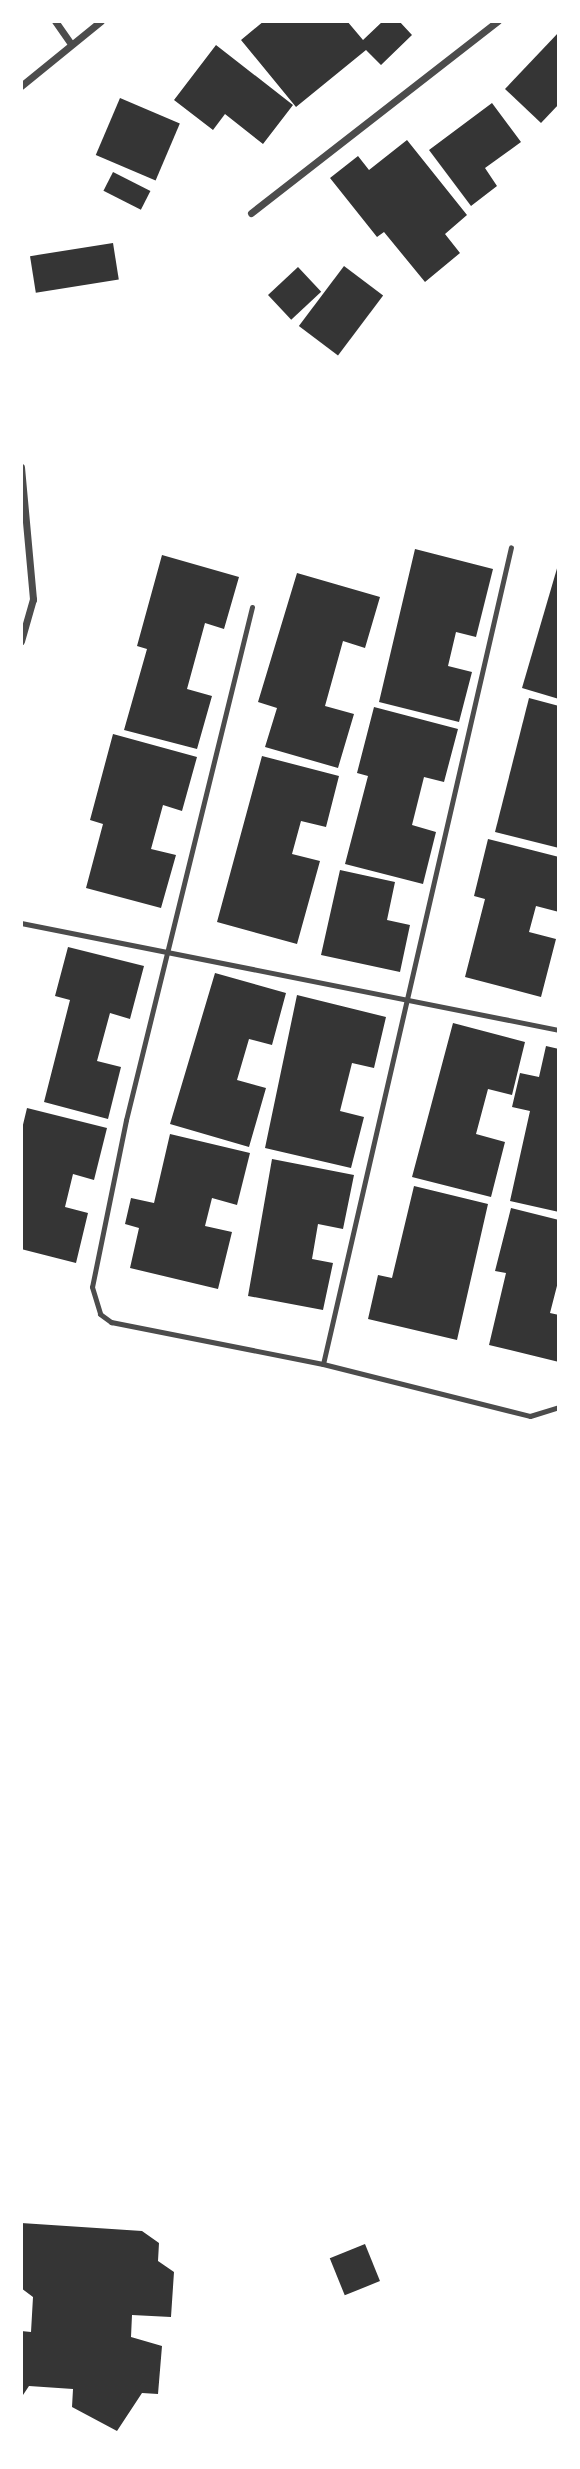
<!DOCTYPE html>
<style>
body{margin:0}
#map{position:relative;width:580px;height:2469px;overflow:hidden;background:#fff;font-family:Helvetica,sans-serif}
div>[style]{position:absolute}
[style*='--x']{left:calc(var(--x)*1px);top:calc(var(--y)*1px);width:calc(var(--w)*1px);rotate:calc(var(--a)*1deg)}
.building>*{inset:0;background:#353535;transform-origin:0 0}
.service>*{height:5px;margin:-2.5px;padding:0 2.5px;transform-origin:2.5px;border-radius:2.5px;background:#4c4c4c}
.minor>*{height:7px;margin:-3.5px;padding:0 3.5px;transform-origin:3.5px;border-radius:3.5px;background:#4c4c4c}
span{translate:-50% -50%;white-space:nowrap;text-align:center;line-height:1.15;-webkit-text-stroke:5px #fff;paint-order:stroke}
.frame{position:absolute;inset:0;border:23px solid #fff;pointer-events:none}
</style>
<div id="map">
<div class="building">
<i style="clip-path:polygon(264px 21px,347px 21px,363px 40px,383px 21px,399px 21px,412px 35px,381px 65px,366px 50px,296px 107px,241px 40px)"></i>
<i style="clip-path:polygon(559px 32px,559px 104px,541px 123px,505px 89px)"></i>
<i style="clip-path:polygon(216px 45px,293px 105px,263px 144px,225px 114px,213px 130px,174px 100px)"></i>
<i style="left:120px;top:98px;width:65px;height:62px;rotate:23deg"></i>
<i style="clip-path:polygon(492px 103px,521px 142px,485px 168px,497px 186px,471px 206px,429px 150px)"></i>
<i style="clip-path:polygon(407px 140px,467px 215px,445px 234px,460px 253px,425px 282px,384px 232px,377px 237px,330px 178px,358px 156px,369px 170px)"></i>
<i style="left:113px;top:172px;width:42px;height:21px;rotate:27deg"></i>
<i style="left:113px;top:243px;width:37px;height:84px;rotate:81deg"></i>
<i style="left:344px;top:266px;width:49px;height:75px;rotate:37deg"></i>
<i style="left:298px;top:267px;width:34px;height:41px;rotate:47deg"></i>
<i style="clip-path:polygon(415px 549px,493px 569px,476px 637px,456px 632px,448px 666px,472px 672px,459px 722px,379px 702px)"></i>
<i style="clip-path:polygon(162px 555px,239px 577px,224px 629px,205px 623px,187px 689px,212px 696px,197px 749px,124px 730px,147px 649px,137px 646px)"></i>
<i style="clip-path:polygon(558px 565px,559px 565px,559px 699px,522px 688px)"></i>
<i style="clip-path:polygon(297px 573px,380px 597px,365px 648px,343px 641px,325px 706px,354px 714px,338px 768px,265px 747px,277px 708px,258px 702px)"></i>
<i style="clip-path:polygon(529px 698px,559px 706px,559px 848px,495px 832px)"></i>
<i style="clip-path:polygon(374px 707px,458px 729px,444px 782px,424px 777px,412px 825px,436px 832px,423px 884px,345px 864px,368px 776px,357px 773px)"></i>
<i style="clip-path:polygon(113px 734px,197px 757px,182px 811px,163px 805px,151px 849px,176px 855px,161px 908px,86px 888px,103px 824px,90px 820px)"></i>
<i style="clip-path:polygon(262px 756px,339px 776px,326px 827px,301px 821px,292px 854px,320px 861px,297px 944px,217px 922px)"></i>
<i style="clip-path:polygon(488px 839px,559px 857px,559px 912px,536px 906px,529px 932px,556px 939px,541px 997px,465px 977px,485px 899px,474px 896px)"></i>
<i style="clip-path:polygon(340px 870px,395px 882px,387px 920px,410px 925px,400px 972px,321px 955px)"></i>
<i style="clip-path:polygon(68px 947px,144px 966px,130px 1019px,110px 1013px,97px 1061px,121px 1067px,108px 1119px,44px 1102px,70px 1000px,55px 996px)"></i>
<i style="clip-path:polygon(215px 973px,286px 993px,272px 1045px,249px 1039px,237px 1080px,266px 1088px,249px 1147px,170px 1124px)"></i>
<i style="clip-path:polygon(297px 995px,386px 1017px,374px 1068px,352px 1063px,340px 1111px,364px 1117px,351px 1168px,265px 1148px)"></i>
<i style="clip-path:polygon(453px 1023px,525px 1042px,512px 1095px,488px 1089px,476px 1134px,505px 1142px,491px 1197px,412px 1177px)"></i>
<i style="clip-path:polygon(546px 1046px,559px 1049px,559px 1212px,510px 1201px,530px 1111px,512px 1107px,520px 1073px,539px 1077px)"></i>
<i style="clip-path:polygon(27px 1108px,107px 1128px,94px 1180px,73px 1174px,65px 1207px,88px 1213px,76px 1263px,21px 1249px,21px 1133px)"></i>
<i style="clip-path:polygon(170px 1134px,250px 1153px,237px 1205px,212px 1198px,205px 1226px,232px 1232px,218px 1289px,130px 1268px,139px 1228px,125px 1224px,131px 1198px,154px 1203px)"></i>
<i style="clip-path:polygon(272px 1159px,354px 1175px,343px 1229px,318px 1224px,312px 1259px,333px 1263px,323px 1310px,248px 1296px)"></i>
<i style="clip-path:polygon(414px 1186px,488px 1204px,457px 1340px,368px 1319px,378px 1275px,392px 1278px)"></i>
<i style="clip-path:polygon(511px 1208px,559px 1220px,559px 1278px,550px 1313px,559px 1315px,559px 1362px,489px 1345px,506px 1273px,495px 1271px)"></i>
<i style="clip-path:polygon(21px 2223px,142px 2231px,159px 2243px,158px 2261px,174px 2272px,171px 2317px,132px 2315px,131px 2337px,162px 2346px,158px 2394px,142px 2393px,117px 2431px,72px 2407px,73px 2389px,29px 2386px,21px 2398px,21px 2331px,31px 2332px,33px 2297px,21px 2288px)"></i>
<i style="left:365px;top:2244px;width:40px;height:38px;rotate:68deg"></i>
</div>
<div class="service">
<i style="--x:252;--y:607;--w:528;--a:103.8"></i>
<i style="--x:126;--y:1120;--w:170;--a:101.5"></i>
<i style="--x:92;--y:1287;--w:28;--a:73"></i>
<i style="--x:100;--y:1314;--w:14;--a:36"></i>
<i style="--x:111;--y:1322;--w:216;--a:11.2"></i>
<i style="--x:323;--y:1364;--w:838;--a:-77.04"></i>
<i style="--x:21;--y:923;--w:549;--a:11.25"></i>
<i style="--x:323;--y:1364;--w:213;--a:14.1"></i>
<i style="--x:530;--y:1416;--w:30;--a:-17"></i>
</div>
<div class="minor">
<i style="--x:55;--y:21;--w:28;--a:55"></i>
<i style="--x:21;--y:86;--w:103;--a:-39.1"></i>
<i style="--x:251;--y:213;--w:313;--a:-37.9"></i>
<i style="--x:21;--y:467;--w:133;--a:84.8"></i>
<i style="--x:33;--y:599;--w:44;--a:105.9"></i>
</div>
<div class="frame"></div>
</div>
